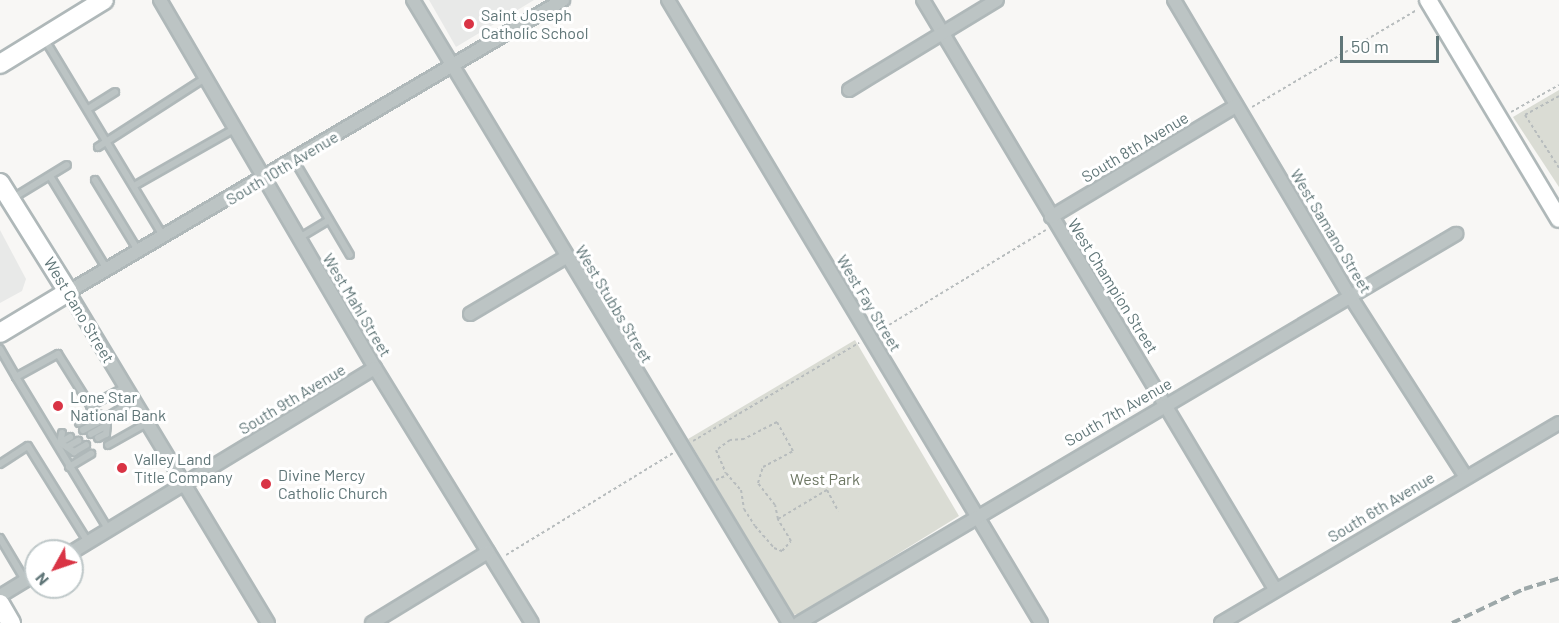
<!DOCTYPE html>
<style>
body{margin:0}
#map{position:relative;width:1559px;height:623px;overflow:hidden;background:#f8f7f5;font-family:Barlow,sans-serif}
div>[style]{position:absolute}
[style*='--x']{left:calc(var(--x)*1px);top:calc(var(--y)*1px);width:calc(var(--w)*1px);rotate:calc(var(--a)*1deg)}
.built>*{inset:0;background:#e8e9e8}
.green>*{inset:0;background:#dadcd4}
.path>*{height:2px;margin-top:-1px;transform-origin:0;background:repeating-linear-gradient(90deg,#b7bcbd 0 3px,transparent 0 6px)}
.roads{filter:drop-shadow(2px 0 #afb8b9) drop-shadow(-2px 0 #afb8b9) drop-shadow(0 2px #afb8b9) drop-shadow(0 -2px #afb8b9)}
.lane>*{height:6px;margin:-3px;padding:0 3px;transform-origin:3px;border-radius:3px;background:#bcc4c4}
.street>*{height:12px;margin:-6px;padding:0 6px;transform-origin:6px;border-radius:6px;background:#bcc4c4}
.secondary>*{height:16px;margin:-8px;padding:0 8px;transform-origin:8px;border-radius:8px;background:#fff}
.primary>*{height:18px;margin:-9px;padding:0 9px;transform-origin:9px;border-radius:9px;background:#fff}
.rail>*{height:4px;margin-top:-2px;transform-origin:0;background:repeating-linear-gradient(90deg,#9da8a9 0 9px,transparent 0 13.5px)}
.dots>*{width:16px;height:16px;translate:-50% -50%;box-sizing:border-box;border:3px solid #fff;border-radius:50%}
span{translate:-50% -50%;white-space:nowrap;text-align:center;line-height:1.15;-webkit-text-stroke:6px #fff;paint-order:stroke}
.poi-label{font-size:16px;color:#607678}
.left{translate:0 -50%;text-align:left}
.street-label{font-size:16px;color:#607678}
.park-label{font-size:16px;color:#6d7763}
.north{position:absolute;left:24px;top:539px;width:60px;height:60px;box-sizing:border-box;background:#fff;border:2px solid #bfc8c9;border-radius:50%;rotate:230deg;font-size:16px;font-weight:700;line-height:24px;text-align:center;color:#607678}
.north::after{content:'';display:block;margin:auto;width:21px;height:27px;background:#d93445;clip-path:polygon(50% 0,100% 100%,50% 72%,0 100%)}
.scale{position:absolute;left:1340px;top:36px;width:99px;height:27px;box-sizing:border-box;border:3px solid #607678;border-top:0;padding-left:8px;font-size:18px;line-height:21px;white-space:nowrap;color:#607678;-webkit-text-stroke:4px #fff;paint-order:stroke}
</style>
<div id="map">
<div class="built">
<i style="clip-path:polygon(429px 0,534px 0,456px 47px)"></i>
<i style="clip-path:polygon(0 230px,26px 279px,22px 291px,0 303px)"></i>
</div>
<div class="green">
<i style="clip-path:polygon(1559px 90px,1559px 187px,1513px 117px)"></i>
<i style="clip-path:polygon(855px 340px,959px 516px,802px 613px,793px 615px,688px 439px)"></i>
</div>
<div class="path">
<i style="--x:1559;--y:96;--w:39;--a:151"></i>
<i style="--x:1525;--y:115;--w:63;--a:57.3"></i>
<i style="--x:1252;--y:107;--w:191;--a:-30.5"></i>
<i style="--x:1511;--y:112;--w:55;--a:-29.4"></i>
<i style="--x:879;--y:331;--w:195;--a:-31.2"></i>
<i style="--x:693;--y:441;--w:193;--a:-30.6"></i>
<i style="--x:716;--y:480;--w:12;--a:-24"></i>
<i style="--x:778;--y:519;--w:14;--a:-102"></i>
<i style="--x:775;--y:505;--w:28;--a:-128"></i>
<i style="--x:758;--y:483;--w:17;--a:-73"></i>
<i style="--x:763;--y:467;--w:34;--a:-28"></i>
<i style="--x:793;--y:451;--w:33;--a:-119"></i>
<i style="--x:777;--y:422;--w:37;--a:153"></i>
<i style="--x:744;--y:439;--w:14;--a:176"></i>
<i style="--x:730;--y:440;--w:17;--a:144"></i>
<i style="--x:716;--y:450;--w:25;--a:67"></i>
<i style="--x:726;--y:473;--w:23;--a:49"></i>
<i style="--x:741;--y:490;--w:19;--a:81"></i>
<i style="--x:744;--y:509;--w:20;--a:57"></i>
<i style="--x:755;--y:526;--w:29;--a:49"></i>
<i style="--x:774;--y:548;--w:9;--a:21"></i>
<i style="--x:782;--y:551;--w:13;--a:-48"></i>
<i style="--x:791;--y:541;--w:26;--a:-121"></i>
<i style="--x:778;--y:519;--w:57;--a:-30.6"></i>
<i style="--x:827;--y:490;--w:24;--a:62"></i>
<i style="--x:506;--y:555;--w:196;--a:-31.4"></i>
</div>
<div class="roads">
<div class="lane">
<i style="--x:45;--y:40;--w:230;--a:58.9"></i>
<i style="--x:88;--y:109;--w:32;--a:-32"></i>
<i style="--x:98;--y:147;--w:127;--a:-32.8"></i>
<i style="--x:294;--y:160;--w:110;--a:59.5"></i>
<i style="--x:50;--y:176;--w:111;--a:58.6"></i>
<i style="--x:95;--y:180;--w:84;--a:58.6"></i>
<i style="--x:134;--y:186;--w:115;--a:-29.7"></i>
<i style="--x:13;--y:198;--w:63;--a:-31.4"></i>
<i style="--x:299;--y:238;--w:35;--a:-31"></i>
<i style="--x:0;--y:349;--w:32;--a:60"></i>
<i style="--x:16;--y:377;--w:48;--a:-28.7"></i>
<i style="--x:58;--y:354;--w:70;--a:57.9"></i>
<i style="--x:16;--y:377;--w:178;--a:58.8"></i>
<i style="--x:90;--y:406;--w:40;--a:-28"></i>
<i style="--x:79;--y:423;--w:19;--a:-32"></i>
<i style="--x:95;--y:413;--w:13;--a:18"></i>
<i style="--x:107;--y:417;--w:31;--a:-31"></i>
<i style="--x:83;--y:430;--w:27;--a:-28"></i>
<i style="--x:62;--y:433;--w:10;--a:101"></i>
<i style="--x:60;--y:443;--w:8;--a:30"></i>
<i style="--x:67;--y:447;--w:13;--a:-29"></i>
<i style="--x:91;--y:434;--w:18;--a:-29"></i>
<i style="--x:107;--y:425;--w:8;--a:-90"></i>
<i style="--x:98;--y:438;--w:9;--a:-27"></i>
<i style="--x:106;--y:434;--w:9;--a:-84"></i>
<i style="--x:58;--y:444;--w:14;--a:-30"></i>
<i style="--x:108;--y:445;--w:45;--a:-29.4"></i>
<i style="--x:67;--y:447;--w:9;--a:36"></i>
<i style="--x:74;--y:452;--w:14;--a:-30"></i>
<i style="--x:0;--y:464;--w:33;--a:-33"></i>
<i style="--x:28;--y:446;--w:113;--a:58"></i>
<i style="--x:69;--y:467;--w:26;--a:-31"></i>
<i style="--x:0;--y:538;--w:49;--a:59.2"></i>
</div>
<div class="street">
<i style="--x:160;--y:0;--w:426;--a:59.7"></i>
<i style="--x:375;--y:368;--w:299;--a:58.4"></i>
<i style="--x:413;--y:0;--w:728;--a:58.89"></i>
<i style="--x:668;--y:0;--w:726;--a:59.09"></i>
<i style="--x:923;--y:0;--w:686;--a:59.14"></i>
<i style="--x:1174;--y:0;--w:344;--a:59.3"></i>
<i style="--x:1350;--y:296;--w:214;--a:57.4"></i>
<i style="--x:849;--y:90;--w:173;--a:-31.3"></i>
<i style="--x:1051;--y:217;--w:216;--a:-31"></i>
<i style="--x:470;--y:314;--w:112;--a:-30.7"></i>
<i style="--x:72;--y:552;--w:354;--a:-31.3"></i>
<i style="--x:0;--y:596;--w:42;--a:-31.4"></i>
<i style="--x:268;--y:623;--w:387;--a:-121.1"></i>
<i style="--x:68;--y:292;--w:575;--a:-30.54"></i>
<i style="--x:372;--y:623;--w:136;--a:-31.5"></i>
<i style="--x:799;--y:623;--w:764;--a:-30.63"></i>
<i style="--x:1221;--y:623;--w:393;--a:-30.6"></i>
</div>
<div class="secondary">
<i style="--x:1428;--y:0;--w:255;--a:59.1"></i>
</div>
<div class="primary">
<i style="--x:0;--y:64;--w:122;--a:-31.6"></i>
<i style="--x:0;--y:183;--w:128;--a:58"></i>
<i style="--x:68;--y:292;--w:79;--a:148.9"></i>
<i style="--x:0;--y:604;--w:22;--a:60"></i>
</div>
</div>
<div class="rail">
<i style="--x:1452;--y:623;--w:80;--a:-25.3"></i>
<i style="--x:1524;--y:589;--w:37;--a:-17"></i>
</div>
<div class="dots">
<i style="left:469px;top:24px;background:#d93445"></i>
<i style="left:58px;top:406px;background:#d93445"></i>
<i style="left:122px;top:468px;background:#d93445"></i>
<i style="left:266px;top:484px;background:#d93445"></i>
</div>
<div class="poi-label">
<span class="left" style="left:481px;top:24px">Saint Joseph<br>Catholic School</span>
<span class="left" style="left:70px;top:406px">Lone Star<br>National Bank</span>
<span class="left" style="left:134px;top:468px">Valley Land<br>Title Company</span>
<span class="left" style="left:278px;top:484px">Divine Mercy<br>Catholic Church</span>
</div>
<div class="street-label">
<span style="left:1135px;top:147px;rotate:-31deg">South 8th Avenue</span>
<span style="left:282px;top:168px;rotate:-31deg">South 10th Avenue</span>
<span style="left:1331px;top:231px;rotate:59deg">West Samano Street</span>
<span style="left:1113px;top:286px;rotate:58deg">West Champion Street</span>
<span style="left:869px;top:303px;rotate:59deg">West Fay Street</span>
<span style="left:614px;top:304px;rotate:59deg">West Stubbs Street</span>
<span style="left:357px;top:305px;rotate:59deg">West Mahl Street</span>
<span style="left:79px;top:310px;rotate:59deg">West Cano Street</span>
<span style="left:292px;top:399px;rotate:-31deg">South 9th Avenue</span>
<span style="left:1118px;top:412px;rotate:-30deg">South 7th Avenue</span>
<span style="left:1381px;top:507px;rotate:-31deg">South 6th Avenue</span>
</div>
<div class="park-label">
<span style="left:825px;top:479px">West Park</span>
</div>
<div class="north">N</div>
<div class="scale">50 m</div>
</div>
